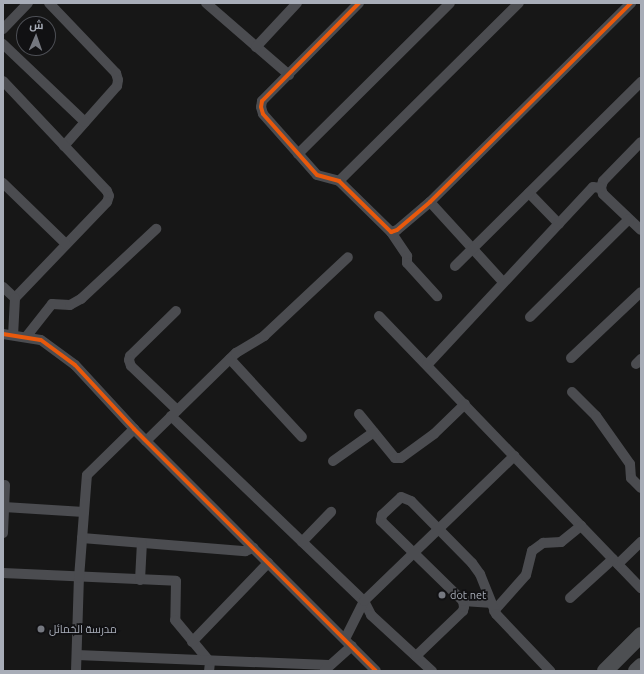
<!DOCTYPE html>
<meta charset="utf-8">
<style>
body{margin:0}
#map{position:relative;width:644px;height:674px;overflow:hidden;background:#171717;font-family:Ubuntu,Cairo,sans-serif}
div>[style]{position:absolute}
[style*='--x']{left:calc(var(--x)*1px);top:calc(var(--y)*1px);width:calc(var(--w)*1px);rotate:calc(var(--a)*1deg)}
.minor>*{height:10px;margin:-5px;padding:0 5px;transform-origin:5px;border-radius:5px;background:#4b4c50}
.primary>*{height:16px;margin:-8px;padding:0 8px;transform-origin:8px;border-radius:8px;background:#4d4f52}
.cycleway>*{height:4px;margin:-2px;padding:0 2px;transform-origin:2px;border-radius:2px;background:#e8590c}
.dots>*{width:11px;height:11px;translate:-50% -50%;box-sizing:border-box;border:2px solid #111113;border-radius:50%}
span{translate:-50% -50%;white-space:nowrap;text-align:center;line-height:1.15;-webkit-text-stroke:3.5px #111113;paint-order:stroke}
.poi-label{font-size:11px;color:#a8adb8}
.left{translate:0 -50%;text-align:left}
.frame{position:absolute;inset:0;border:4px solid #a8adb8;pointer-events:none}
.north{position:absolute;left:16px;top:16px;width:40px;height:40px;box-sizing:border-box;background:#111113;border:1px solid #4d4f55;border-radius:50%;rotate:2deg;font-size:11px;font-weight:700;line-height:16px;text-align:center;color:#a8adb8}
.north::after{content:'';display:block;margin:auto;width:14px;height:18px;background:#757880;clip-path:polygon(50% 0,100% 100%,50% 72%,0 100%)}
</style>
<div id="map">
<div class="minor">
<i style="--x:49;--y:3;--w:97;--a:46.3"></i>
<i style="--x:116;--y:73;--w:7;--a:74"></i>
<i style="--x:118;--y:80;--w:6;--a:99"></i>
<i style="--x:117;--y:86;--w:80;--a:131.5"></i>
<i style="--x:206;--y:3;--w:110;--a:40.9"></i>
<i style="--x:359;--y:3;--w:138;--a:134.7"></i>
<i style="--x:262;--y:101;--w:6;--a:99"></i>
<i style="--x:261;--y:107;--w:7;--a:74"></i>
<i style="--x:263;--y:114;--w:81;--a:48.5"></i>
<i style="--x:317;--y:175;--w:23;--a:15"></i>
<i style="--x:339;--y:181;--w:73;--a:44.4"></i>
<i style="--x:391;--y:232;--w:6;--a:-18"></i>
<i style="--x:397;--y:230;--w:43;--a:-40.3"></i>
<i style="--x:430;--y:202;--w:283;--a:-44.7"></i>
<i style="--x:3;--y:29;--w:36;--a:-46"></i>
<i style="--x:3;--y:44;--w:113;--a:43.6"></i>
<i style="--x:256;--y:47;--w:60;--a:-47"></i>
<i style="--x:3;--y:81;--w:151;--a:46.6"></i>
<i style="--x:107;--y:191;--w:5;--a:68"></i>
<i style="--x:109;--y:196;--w:6;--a:108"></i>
<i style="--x:107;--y:202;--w:133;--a:133.8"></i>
<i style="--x:641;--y:142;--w:54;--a:134.3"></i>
<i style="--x:603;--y:181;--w:7;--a:106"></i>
<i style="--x:601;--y:188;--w:6;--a:72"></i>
<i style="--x:603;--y:194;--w:52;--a:43.5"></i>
<i style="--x:298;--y:154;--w:214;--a:-44.8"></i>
<i style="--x:339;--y:181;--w:253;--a:-44.7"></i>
<i style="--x:3;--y:183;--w:88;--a:44.1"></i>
<i style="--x:529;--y:193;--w:43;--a:45.9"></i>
<i style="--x:430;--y:202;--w:108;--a:47.6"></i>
<i style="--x:391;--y:232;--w:29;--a:56"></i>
<i style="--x:407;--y:256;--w:7;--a:90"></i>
<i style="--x:407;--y:263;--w:45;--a:47.7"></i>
<i style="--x:455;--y:266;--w:262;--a:-44.7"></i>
<i style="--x:3;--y:287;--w:16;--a:43"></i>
<i style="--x:15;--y:298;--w:36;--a:93"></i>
<i style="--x:176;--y:311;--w:64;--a:135.6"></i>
<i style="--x:130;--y:356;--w:4;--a:104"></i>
<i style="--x:129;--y:360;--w:6;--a:72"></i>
<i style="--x:131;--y:366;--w:64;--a:43.7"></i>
<i style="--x:379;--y:316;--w:378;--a:46.1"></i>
<i style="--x:530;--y:317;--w:139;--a:-44.7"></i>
<i style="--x:3;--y:334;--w:38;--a:9"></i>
<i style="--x:41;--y:340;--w:42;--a:36.3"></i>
<i style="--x:75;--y:365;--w:87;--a:47.3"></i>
<i style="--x:134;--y:429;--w:342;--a:45"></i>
<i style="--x:26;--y:337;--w:42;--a:-51.8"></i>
<i style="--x:52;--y:304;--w:18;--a:3"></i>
<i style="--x:70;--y:305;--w:13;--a:-29"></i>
<i style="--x:81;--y:299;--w:103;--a:-43"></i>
<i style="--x:571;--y:358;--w:96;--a:-43.3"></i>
<i style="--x:230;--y:359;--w:106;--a:47.3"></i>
<i style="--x:636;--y:364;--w:7;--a:-45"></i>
<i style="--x:427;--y:365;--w:243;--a:-47"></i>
<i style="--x:593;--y:187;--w:8;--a:7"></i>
<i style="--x:572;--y:392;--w:34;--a:45"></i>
<i style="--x:596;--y:416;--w:59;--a:54.7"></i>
<i style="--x:630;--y:464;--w:14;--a:86"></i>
<i style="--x:631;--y:478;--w:14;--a:45"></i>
<i style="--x:359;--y:414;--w:57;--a:50.7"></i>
<i style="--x:395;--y:458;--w:6;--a:0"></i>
<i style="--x:401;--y:458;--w:41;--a:-36"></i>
<i style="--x:434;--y:434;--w:43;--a:-44.1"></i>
<i style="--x:171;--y:416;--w:267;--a:43.8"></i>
<i style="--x:364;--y:601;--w:16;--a:63"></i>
<i style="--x:371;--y:615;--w:83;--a:42.6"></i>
<i style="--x:146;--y:441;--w:126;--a:-44.4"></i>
<i style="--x:236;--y:353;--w:33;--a:-31"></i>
<i style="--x:264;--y:336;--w:115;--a:-43.2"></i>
<i style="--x:333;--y:461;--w:50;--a:-35.3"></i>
<i style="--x:4;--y:507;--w:80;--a:3.6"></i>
<i style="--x:3;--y:533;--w:48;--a:-87.6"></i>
<i style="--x:82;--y:538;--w:164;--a:4.6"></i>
<i style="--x:245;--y:551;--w:9;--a:-21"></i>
<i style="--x:302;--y:542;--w:42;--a:-46"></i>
<i style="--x:618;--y:564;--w:32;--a:-44"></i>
<i style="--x:3;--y:573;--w:173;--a:2.6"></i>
<i style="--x:176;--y:581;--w:39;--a:91"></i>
<i style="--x:175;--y:620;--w:55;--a:50.2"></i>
<i style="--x:210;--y:662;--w:9;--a:96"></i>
<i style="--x:140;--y:580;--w:37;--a:-87"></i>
<i style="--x:570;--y:598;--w:58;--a:-42.2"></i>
<i style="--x:463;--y:601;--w:26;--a:4"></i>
<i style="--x:494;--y:611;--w:48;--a:-48.4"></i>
<i style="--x:526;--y:575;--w:25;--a:-76"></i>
<i style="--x:532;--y:551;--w:14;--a:-36"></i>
<i style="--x:543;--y:543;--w:18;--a:-3"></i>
<i style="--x:561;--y:542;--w:26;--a:-39"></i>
<i style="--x:345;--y:639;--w:42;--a:-63.4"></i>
<i style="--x:364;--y:601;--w:209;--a:-44"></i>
<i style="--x:192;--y:642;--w:110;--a:-46.1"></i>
<i style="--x:77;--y:655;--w:252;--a:2.3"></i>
<i style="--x:416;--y:656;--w:65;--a:-43.8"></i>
<i style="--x:463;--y:611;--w:4;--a:-76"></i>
<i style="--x:464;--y:607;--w:6;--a:-99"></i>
<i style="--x:463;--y:601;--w:115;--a:-135.7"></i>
<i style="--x:381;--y:521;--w:6;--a:-81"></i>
<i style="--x:382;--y:515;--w:26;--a:-43"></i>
<i style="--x:401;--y:497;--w:11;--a:22"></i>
<i style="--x:411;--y:501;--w:87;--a:45.5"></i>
<i style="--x:472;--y:563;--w:14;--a:54"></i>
<i style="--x:480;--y:574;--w:43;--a:68.2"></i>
<i style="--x:496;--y:614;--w:79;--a:46.5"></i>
<i style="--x:325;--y:670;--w:36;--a:-42"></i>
<i style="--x:76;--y:671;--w:93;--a:-88.2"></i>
<i style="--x:79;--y:578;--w:103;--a:-85.6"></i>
<i style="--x:87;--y:475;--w:66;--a:-44.4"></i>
</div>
<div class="primary">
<i style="--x:605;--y:671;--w:51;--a:-45"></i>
<i style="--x:636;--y:671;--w:7;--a:-45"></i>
</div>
<div class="cycleway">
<i style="--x:359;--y:3;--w:138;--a:134.7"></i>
<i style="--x:262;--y:101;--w:6;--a:99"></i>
<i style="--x:261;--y:107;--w:7;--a:74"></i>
<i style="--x:263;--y:114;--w:81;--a:48.5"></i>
<i style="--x:317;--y:175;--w:23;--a:15"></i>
<i style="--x:339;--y:181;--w:73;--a:44.4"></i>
<i style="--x:391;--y:232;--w:6;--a:-18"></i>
<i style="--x:397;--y:230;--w:43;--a:-40.3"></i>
<i style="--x:430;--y:202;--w:283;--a:-44.7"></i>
<i style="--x:3;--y:334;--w:38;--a:9"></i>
<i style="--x:41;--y:340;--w:42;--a:36.3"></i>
<i style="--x:75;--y:365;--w:87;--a:47.3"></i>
<i style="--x:134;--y:429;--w:342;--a:45"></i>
</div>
<div class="dots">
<i style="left:442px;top:595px;background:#757880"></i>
<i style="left:41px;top:629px;background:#757880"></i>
</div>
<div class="poi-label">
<span class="left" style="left:450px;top:595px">dot net</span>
<span class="left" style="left:49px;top:629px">مدرسة الخمائل</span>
</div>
<div class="frame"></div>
<div class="north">ش</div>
</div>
